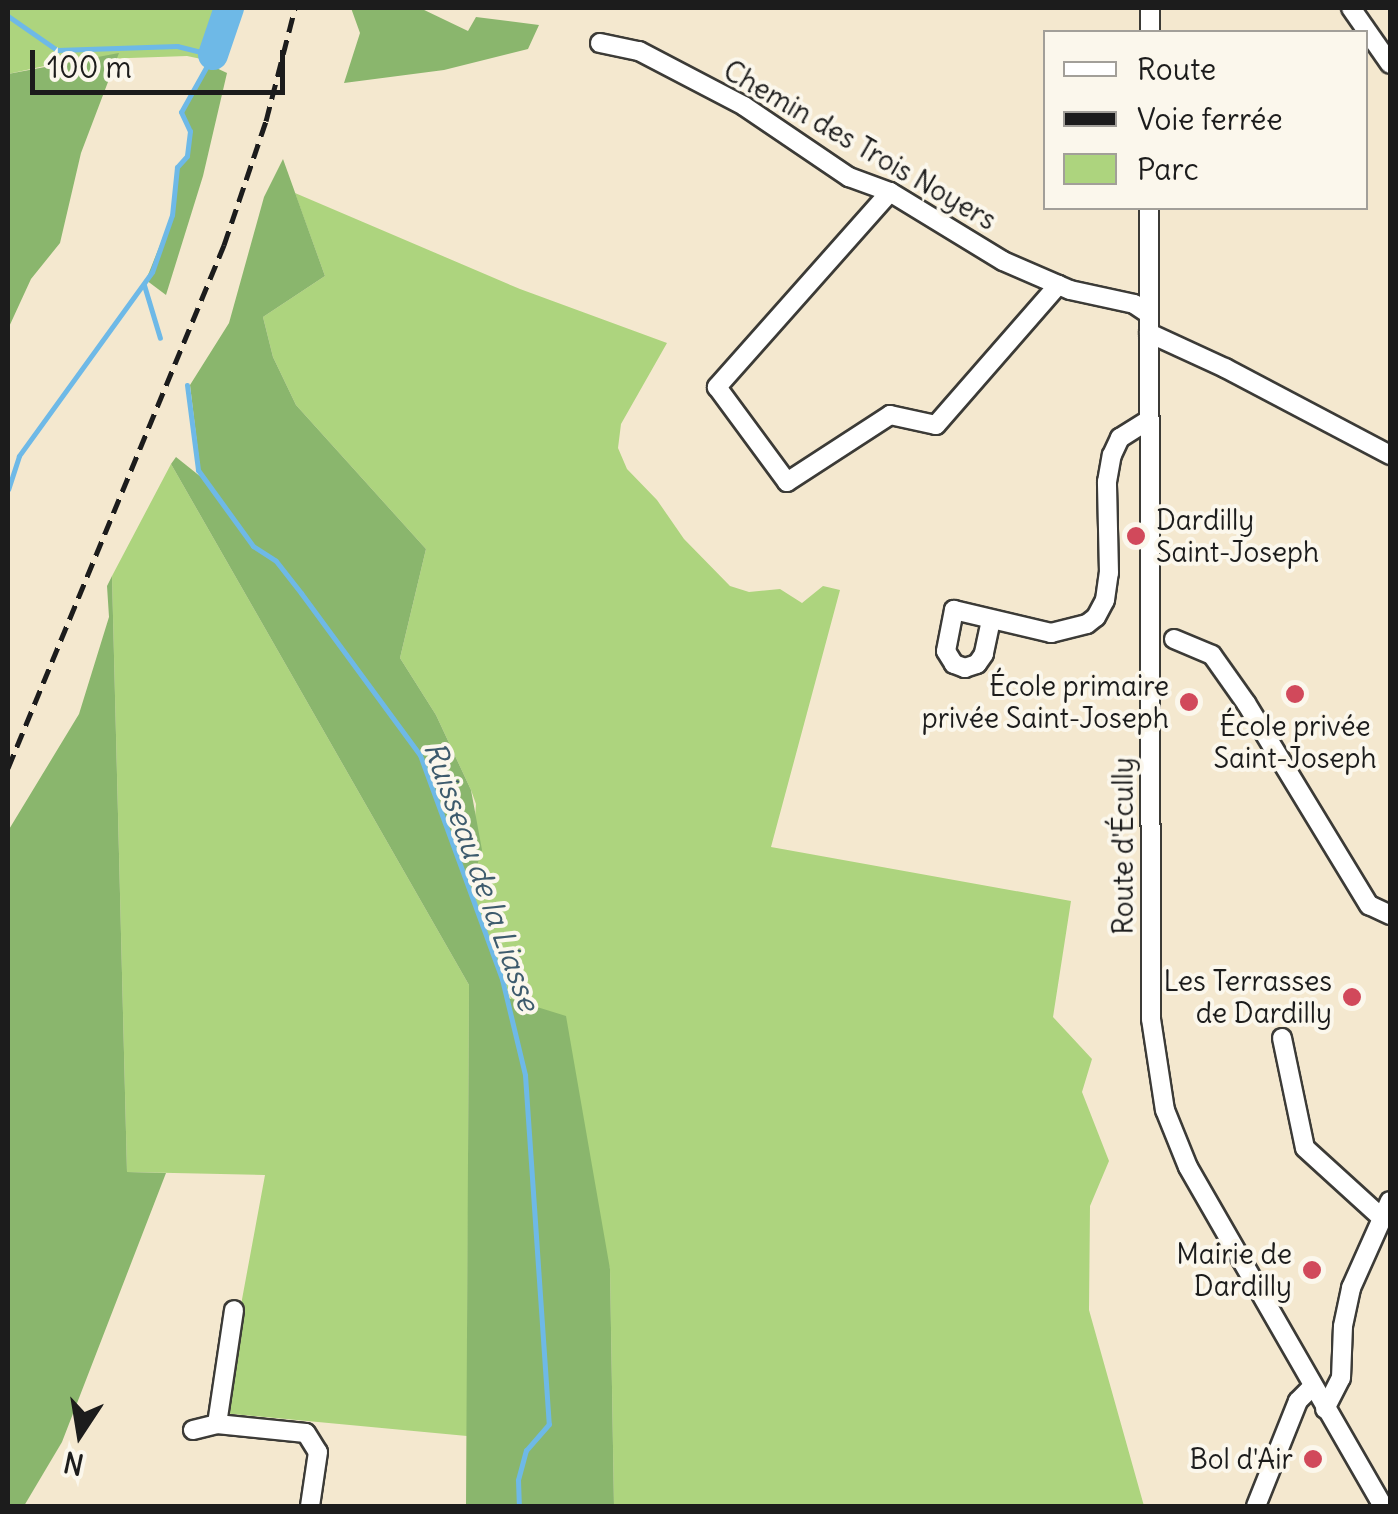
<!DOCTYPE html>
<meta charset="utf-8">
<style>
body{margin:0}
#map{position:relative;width:1398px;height:1514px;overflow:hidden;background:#f4e8cf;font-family:Delius,sans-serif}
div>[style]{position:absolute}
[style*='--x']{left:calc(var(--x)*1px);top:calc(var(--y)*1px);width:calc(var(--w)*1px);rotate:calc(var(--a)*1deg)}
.green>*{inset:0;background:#add47e}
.forest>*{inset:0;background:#8ab66d}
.stream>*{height:5px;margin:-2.5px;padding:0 2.5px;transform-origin:2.5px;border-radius:2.5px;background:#6eb9e7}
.river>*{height:30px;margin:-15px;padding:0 15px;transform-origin:15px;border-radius:15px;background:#6eb9e7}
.roads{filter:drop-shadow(2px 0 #3c3b37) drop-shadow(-2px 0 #3c3b37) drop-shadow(0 2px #3c3b37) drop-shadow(0 -2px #3c3b37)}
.minor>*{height:18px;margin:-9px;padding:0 9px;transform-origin:9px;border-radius:9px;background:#fff}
.rail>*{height:5px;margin-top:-2.5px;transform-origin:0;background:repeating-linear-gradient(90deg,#1c1c1c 0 15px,transparent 0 23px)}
.dots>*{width:28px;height:28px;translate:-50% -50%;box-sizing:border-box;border:5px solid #fbf7ec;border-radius:50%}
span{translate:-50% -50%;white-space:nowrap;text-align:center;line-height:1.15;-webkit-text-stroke:8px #fbf7ec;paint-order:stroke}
.street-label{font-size:28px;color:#1c1c1c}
.poi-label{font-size:28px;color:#1c1c1c}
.left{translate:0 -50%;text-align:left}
.right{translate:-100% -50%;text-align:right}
.water-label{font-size:30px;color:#3d5b6d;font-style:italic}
.frame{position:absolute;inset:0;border:10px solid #1c1c1c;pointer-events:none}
.legend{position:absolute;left:1043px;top:30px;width:325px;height:180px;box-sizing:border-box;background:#fbf7ec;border:2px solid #a29f99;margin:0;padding:12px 18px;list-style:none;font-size:30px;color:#1c1c1c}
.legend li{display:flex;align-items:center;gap:20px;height:50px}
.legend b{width:50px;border:2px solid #a29f99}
.north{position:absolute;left:30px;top:1384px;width:100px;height:100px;-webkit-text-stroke:8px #fbf7ec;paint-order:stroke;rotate:192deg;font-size:28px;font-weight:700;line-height:40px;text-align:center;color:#1c1c1c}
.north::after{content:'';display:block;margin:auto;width:35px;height:45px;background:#1c1c1c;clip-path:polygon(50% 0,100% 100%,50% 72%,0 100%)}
.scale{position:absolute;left:30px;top:50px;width:255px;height:45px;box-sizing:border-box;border:5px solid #1c1c1c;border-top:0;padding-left:12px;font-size:30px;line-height:35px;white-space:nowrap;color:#1c1c1c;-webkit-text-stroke:8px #fbf7ec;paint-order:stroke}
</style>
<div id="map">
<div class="green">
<i style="clip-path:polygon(8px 8px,229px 8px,211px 61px,187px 56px,72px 60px,8px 74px)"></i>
<i style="clip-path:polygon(295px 193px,520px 289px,667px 343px,621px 424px,618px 448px,627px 469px,657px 500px,684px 539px,730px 586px,749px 592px,780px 589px,802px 603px,823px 586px,840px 590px,771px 847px,1071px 901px,1053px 1017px,1092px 1059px,1082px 1092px,1109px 1161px,1090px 1206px,1089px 1310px,1144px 1506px,614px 1506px,610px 1269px,470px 887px,476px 804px,471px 790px,436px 715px,400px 658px,426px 549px,296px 405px,273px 357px,263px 317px,325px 276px)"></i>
<i style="clip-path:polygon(171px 464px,469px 985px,467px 1436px,221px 1413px,265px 1175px,127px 1172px,112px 576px)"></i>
</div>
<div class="forest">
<i style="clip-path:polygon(351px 8px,420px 8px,468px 31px,476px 17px,539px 25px,528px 49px,444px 70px,344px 83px,360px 33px)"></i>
<i style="clip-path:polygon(119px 53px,81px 153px,60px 243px,31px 279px,8px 329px,8px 74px)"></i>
<i style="clip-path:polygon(210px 65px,227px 73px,203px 176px,166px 295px,146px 280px,172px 215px,177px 167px,187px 156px,190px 131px,181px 112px)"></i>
<i style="clip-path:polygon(283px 159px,325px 276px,263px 317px,273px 357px,296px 405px,426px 549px,400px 658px,436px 715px,471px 790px,482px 850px,470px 887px,508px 998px,566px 1016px,610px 1269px,614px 1506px,466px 1506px,469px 985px,171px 464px,176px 457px,201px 477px,190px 385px,229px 323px,264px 197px)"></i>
<i style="clip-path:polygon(112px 576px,127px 1172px,166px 1173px,62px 1442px,24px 1506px,8px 1506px,8px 831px,79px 714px,109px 617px,107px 586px)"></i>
</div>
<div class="stream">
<i style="--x:8;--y:16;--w:60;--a:34.8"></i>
<i style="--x:57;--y:50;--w:120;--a:-1.9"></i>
<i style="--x:177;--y:46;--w:37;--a:14"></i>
<i style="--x:213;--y:55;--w:65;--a:119.3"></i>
<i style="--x:181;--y:112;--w:21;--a:65"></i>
<i style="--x:190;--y:131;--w:25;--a:97"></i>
<i style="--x:187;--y:156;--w:15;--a:132"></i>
<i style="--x:177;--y:167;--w:48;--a:95.9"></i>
<i style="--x:172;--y:215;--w:60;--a:109.3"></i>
<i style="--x:152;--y:272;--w:227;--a:125.9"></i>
<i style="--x:19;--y:456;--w:35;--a:108"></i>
<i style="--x:144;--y:285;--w:55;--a:73.2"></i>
<i style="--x:187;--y:385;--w:86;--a:82.6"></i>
<i style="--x:198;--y:470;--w:94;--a:54.1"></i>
<i style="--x:253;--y:546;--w:27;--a:33"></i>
<i style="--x:276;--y:561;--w:41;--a:52"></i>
<i style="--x:301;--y:593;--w:201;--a:53.7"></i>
<i style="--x:420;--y:755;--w:239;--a:69.9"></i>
<i style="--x:502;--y:979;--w:99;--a:76.5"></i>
<i style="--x:525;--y:1075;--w:350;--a:86.1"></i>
<i style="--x:549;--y:1424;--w:35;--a:131"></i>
<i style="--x:526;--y:1450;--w:31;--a:105"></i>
<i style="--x:518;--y:1480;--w:26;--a:88"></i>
</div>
<div class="river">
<i style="--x:213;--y:55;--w:50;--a:-71.2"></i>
</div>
<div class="roads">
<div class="minor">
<i style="--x:1351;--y:8;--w:68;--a:55.1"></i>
<i style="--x:1150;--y:32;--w:24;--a:-90"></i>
<i style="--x:600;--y:43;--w:40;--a:12"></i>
<i style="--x:639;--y:51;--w:119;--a:27.6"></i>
<i style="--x:744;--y:106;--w:127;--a:34.1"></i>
<i style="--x:849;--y:177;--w:44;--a:20.1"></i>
<i style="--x:890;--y:192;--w:132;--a:31.4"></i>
<i style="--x:1003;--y:261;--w:73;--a:23.4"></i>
<i style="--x:1070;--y:290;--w:66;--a:12.3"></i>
<i style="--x:1134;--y:304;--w:18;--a:34"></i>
<i style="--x:890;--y:192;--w:261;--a:131.6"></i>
<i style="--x:717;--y:387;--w:118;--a:53.6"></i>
<i style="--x:787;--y:482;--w:123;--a:-33"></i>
<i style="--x:890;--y:415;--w:47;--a:12.3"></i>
<i style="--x:936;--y:425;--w:186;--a:-48.9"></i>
<i style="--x:1149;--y:208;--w:811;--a:89.86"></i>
<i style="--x:1151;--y:1019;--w:92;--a:81.3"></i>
<i style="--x:1165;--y:1110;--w:61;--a:68"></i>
<i style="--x:1188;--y:1167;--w:391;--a:60.1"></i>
<i style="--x:1149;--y:333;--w:84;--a:24.7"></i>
<i style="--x:1225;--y:368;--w:187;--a:27.8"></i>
<i style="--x:991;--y:620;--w:35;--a:102"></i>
<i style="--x:984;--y:654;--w:12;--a:125"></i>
<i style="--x:977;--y:664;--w:13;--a:162"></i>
<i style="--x:965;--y:668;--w:12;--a:-160"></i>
<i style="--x:954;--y:664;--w:15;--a:-122"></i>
<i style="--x:946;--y:651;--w:42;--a:-79"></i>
<i style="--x:954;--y:610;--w:100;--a:13.3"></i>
<i style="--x:1051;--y:633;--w:37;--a:-14"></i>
<i style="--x:1087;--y:624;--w:11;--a:-38"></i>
<i style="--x:1096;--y:617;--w:19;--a:-62"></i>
<i style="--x:1105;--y:600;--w:27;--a:-82"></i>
<i style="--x:1109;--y:573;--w:91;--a:-91.3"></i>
<i style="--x:1107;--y:482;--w:27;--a:-80"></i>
<i style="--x:1112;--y:455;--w:19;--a:-65"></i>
<i style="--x:1120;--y:438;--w:34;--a:-32"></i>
<i style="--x:1174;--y:639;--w:41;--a:22.8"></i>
<i style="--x:1212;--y:655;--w:59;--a:54.7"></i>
<i style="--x:1246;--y:703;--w:237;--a:58.7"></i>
<i style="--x:1369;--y:905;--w:23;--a:25"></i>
<i style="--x:1282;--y:1038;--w:112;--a:78.2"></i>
<i style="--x:1305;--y:1148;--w:104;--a:42.3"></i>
<i style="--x:1325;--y:1409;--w:35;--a:-63"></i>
<i style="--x:1341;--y:1378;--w:52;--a:-87.8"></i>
<i style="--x:1343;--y:1326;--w:39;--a:-78"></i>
<i style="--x:1351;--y:1288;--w:95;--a:-65.9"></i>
<i style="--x:217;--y:1424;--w:115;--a:-81.5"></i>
<i style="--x:193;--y:1430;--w:25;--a:-14"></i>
<i style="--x:217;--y:1424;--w:89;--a:5.8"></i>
<i style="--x:306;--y:1433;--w:22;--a:58"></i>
<i style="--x:318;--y:1452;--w:55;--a:98.4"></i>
<i style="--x:1256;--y:1506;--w:113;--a:-68.2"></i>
<i style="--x:1298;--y:1401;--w:20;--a:-45"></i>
</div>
</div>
<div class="rail">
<i style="--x:8;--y:768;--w:566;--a:-67.56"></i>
<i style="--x:224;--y:245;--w:131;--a:-71.3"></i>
<i style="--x:266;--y:121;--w:117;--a:-75.6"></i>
</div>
<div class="dots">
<i style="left:1136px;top:536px;background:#d1495b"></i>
<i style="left:1295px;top:694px;background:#d1495b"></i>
<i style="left:1189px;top:702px;background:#d1495b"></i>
<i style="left:1352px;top:997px;background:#d1495b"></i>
<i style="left:1312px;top:1270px;background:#d1495b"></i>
<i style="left:1313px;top:1459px;background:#d1495b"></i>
</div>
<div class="street-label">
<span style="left:860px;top:145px;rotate:30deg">Chemin des Trois Noyers</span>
<span style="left:1123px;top:846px;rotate:-90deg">Route d'Écully</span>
</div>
<div class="poi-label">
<span class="left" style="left:1156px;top:536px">Dardilly<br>Saint-Joseph</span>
<span class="right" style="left:1169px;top:702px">École primaire<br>privée Saint-Joseph</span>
<span style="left:1295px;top:742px">École privée<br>Saint-Joseph</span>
<span class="right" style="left:1332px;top:997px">Les Terrasses<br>de Dardilly</span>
<span class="right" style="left:1292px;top:1270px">Mairie de<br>Dardilly</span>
<span class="right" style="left:1293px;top:1459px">Bol d'Air</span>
</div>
<div class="water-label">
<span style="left:482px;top:876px;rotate:70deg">Ruisseau de la Liasse</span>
</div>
<div class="frame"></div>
<ul class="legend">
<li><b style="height:12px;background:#fff"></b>Route</li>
<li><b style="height:12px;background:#1c1c1c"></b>Voie ferrée</li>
<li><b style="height:28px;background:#add47e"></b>Parc</li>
</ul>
<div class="north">N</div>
<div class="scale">100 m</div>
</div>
